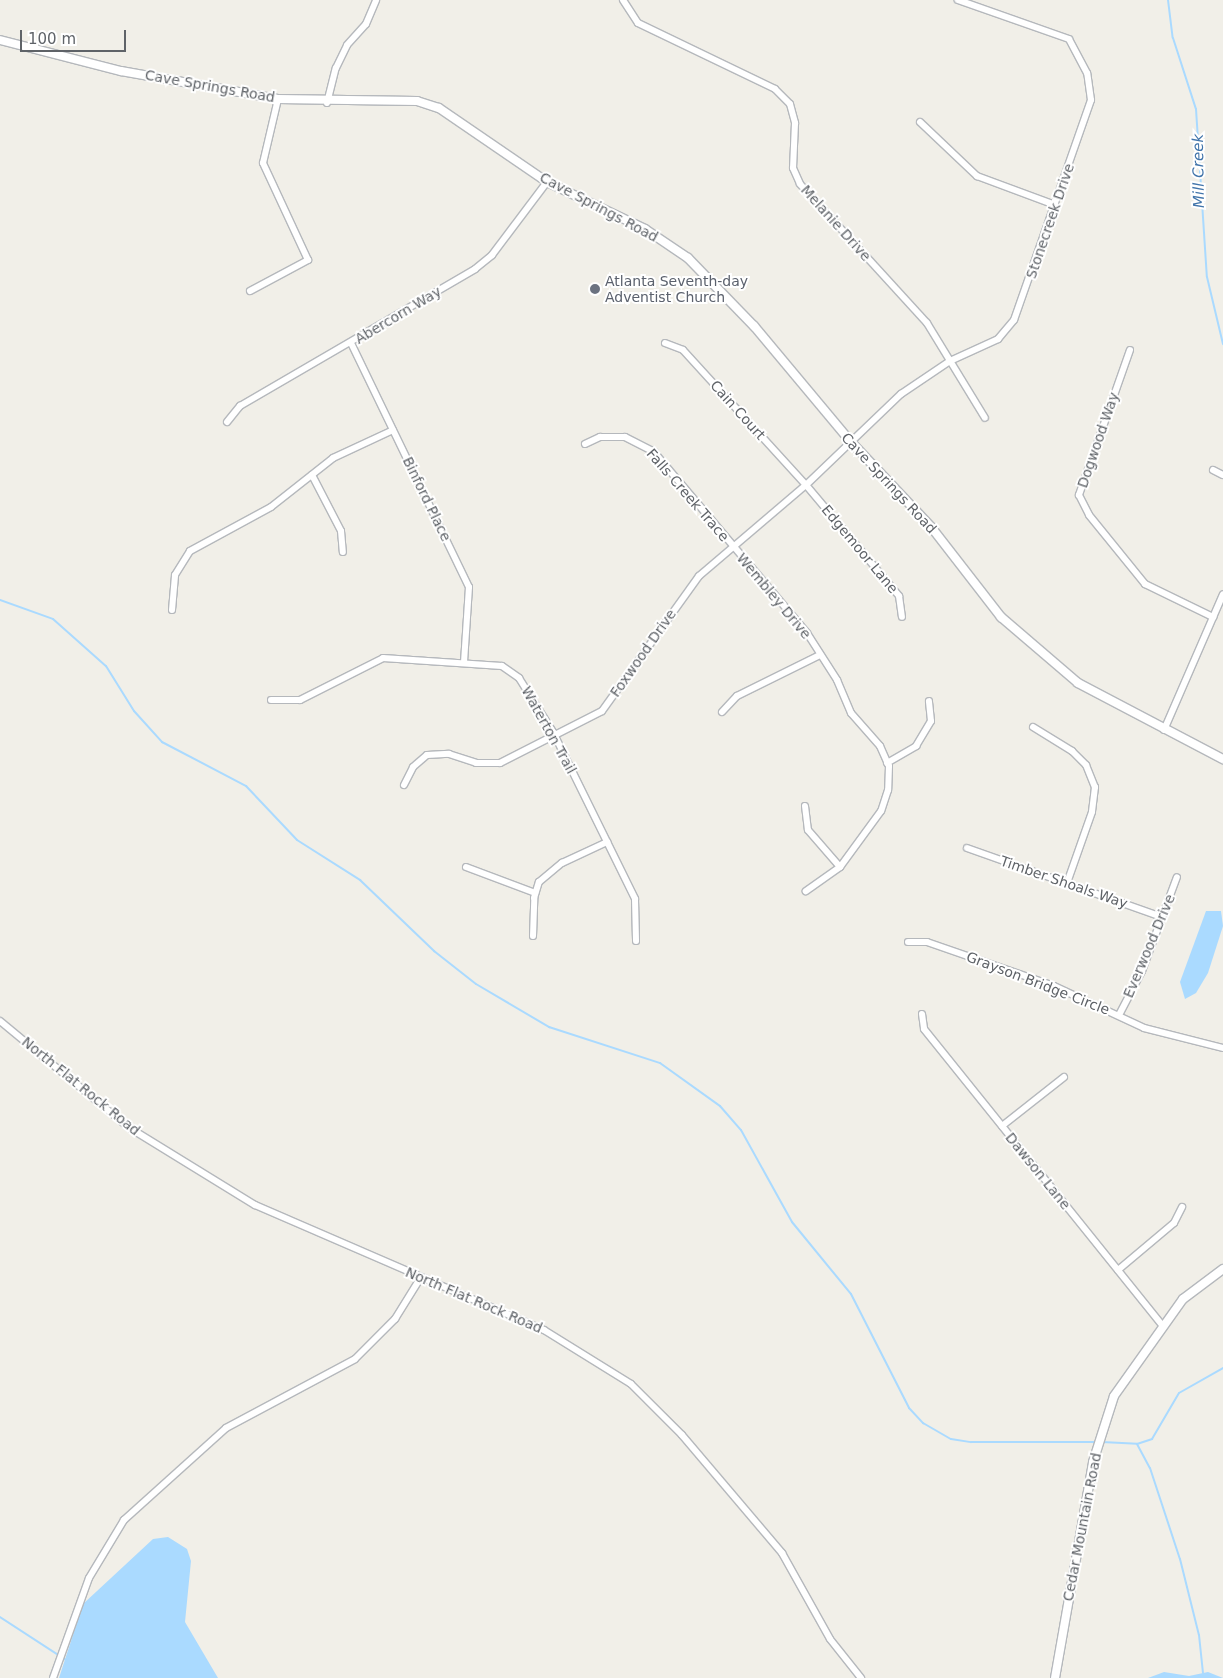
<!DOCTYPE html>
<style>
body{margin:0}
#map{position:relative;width:1223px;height:1678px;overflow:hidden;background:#f1efe8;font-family:"DejaVu Sans",sans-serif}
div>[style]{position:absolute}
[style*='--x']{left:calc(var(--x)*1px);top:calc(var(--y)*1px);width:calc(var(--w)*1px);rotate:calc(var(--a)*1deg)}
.water>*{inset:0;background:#aadaff}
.stream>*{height:2px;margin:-1px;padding:0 1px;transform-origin:1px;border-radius:1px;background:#aadaff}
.roads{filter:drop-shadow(1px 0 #b5b8bc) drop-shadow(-1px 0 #b5b8bc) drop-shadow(0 1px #b5b8bc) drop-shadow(0 -1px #b5b8bc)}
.minor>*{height:6px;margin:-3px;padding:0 3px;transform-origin:3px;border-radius:3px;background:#fff}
.tertiary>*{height:8px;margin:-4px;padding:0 4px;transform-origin:4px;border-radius:4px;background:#fff}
.dots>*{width:14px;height:14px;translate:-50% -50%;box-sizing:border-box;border:2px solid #fff;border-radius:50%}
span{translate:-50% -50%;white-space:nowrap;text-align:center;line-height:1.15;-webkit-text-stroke:4px #fff;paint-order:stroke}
.street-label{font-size:14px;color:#5f6368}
.worship-label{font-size:14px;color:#5b616d}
.left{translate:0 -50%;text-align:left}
.water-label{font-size:15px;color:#4174aa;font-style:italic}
.scale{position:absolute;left:20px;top:30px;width:106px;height:22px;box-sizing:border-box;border:2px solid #5f6368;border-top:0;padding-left:6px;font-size:15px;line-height:18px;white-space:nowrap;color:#5f6368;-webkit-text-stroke:4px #fff;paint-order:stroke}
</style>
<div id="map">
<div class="water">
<i style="clip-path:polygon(1206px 911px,1221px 911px,1223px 926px,1208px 973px,1196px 993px,1185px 999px,1180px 982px)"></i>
<i style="clip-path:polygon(168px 1537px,187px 1549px,191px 1561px,185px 1622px,218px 1678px,59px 1678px,83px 1604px,153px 1539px)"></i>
<i style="clip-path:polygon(1164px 1672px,1189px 1676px,1208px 1672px,1223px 1678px,1148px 1678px)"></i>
</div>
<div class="stream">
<i style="--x:1168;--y:0;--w:38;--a:83"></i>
<i style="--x:1173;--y:38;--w:75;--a:72.1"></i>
<i style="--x:1196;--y:109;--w:168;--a:86.3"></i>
<i style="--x:1207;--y:277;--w:69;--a:76.6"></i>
<i style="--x:0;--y:600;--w:56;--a:19.7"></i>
<i style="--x:53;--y:619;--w:71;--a:41.6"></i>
<i style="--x:106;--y:666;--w:53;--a:58.1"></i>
<i style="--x:134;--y:711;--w:42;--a:47.9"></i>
<i style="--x:162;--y:742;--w:95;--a:27.6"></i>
<i style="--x:246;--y:786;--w:74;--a:46.6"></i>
<i style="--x:297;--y:840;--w:75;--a:32.4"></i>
<i style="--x:360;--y:880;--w:103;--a:43.8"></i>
<i style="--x:434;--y:951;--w:53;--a:38.2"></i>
<i style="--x:476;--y:984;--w:85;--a:30.5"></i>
<i style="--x:549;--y:1027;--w:117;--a:18"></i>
<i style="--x:660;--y:1063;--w:74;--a:35.6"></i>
<i style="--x:720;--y:1106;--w:32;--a:49"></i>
<i style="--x:741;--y:1130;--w:105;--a:61"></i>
<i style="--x:792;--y:1222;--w:93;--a:50.7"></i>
<i style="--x:851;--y:1294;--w:128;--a:63"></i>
<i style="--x:909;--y:1408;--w:21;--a:47"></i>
<i style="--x:923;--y:1423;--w:32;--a:30"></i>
<i style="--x:951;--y:1439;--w:20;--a:9"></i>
<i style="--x:971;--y:1442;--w:126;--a:0"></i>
<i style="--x:1102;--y:1442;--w:35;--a:3"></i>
<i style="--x:1137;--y:1444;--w:27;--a:62"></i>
<i style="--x:1150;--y:1468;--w:96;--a:71.8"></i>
<i style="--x:1180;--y:1559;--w:78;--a:76"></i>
<i style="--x:1199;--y:1635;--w:38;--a:84"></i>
<i style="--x:1137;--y:1444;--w:16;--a:-18"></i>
<i style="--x:1152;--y:1439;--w:53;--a:-59.6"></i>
<i style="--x:1179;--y:1393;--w:51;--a:-29.6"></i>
<i style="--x:0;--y:1617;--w:79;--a:33.1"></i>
</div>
<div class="roads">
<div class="minor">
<i style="--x:623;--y:0;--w:27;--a:57"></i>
<i style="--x:638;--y:23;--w:152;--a:25.7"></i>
<i style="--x:775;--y:89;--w:21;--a:45"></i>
<i style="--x:790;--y:104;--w:20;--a:75"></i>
<i style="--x:795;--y:123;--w:45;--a:92.5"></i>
<i style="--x:793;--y:168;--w:17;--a:66"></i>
<i style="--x:800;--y:184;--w:188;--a:47.6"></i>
<i style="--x:927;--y:323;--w:111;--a:58.6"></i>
<i style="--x:327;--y:103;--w:36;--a:-76"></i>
<i style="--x:336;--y:68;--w:25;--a:-64"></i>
<i style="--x:347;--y:45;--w:28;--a:-48"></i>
<i style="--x:366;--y:24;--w:26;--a:-67"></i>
<i style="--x:920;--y:122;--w:79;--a:43.5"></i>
<i style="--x:977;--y:176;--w:83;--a:20.4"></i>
<i style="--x:250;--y:291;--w:66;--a:-28.1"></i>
<i style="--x:308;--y:260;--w:107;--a:-114.9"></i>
<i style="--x:263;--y:163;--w:66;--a:-76.8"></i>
<i style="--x:351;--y:343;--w:271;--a:64.2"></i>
<i style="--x:469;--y:587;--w:76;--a:93.8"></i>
<i style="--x:665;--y:343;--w:19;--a:21"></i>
<i style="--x:683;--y:350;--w:183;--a:47.7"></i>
<i style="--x:806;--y:485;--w:145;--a:50"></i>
<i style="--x:899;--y:596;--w:21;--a:82"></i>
<i style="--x:1130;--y:350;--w:154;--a:109.4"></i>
<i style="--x:1079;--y:495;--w:22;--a:63"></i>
<i style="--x:1089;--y:515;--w:89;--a:50.9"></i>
<i style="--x:1145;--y:584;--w:76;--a:25.9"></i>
<i style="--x:227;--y:422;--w:21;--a:-51"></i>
<i style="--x:240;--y:406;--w:272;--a:-30.2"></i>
<i style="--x:475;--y:269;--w:22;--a:-39"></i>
<i style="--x:492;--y:255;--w:91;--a:-53"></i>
<i style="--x:585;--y:444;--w:17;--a:-25"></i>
<i style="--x:600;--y:437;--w:25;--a:0"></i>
<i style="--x:625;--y:437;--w:33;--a:27"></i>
<i style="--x:654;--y:452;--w:237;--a:49.8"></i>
<i style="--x:807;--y:633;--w:56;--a:57.4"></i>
<i style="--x:837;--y:680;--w:36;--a:67"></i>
<i style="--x:851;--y:713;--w:44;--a:48.7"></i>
<i style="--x:880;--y:746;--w:22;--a:66"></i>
<i style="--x:889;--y:766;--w:24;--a:92"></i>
<i style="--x:888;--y:790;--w:22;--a:108"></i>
<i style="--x:881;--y:811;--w:69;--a:126.2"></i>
<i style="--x:840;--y:867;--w:42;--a:144.8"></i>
<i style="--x:1213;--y:470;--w:11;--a:27"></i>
<i style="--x:312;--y:475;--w:63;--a:62.6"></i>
<i style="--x:341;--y:531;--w:21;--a:85"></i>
<i style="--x:172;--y:610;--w:35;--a:-85"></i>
<i style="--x:175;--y:575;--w:28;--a:-58"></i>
<i style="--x:190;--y:551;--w:92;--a:-28.5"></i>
<i style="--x:271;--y:507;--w:79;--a:-38.3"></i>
<i style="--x:333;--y:458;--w:66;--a:-25"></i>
<i style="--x:271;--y:700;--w:29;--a:0"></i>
<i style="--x:300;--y:700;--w:93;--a:-26.8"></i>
<i style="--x:383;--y:658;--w:119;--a:3.8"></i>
<i style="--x:502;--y:666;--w:21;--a:35"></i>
<i style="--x:519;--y:678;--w:64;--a:57.8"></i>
<i style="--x:553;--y:732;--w:186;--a:63.8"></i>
<i style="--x:635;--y:899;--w:42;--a:88.6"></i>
<i style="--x:722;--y:712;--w:22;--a:-47"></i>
<i style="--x:737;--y:696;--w:93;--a:-26.3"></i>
<i style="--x:1033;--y:727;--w:46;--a:31.6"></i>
<i style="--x:1072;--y:751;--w:20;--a:45"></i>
<i style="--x:1086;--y:765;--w:24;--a:68"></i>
<i style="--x:1095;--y:787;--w:25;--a:97"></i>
<i style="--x:1092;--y:812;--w:75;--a:109.4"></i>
<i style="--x:1164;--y:730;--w:148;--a:-66.5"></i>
<i style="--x:887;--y:763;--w:34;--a:-30"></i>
<i style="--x:916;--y:746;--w:29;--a:-59"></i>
<i style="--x:931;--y:721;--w:20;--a:-96"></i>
<i style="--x:404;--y:785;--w:20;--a:-63"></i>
<i style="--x:413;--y:767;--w:18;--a:-41"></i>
<i style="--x:427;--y:755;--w:22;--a:-3"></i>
<i style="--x:449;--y:754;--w:28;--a:18"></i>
<i style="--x:476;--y:763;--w:24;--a:0"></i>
<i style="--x:500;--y:763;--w:114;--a:-27"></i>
<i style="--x:602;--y:711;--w:166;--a:-54.3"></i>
<i style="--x:699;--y:576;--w:140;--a:-40.4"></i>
<i style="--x:806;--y:485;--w:132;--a:-43.8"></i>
<i style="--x:901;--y:394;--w:59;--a:-34"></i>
<i style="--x:950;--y:361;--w:53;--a:-24.6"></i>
<i style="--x:998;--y:339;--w:25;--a:-50"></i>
<i style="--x:1014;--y:320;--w:233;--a:-70.7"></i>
<i style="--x:1091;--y:100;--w:27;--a:-98"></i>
<i style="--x:1087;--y:73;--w:38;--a:-118"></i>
<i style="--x:1069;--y:39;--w:118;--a:-160.6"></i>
<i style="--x:805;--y:806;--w:24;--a:83"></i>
<i style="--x:808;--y:830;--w:49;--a:49.1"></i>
<i style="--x:967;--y:848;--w:207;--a:19.5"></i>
<i style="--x:466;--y:867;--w:74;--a:20.6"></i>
<i style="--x:533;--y:936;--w:38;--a:-88"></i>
<i style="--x:534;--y:898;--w:17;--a:-73"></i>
<i style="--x:539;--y:882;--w:30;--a:-40"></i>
<i style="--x:562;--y:863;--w:50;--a:-25"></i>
<i style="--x:908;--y:942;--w:19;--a:0"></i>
<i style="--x:927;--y:942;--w:134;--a:19.1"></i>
<i style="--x:1054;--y:986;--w:99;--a:25"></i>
<i style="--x:1144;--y:1028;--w:81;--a:14.2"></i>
<i style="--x:922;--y:1014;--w:15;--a:82"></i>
<i style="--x:924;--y:1029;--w:380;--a:51.2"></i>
<i style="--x:1119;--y:1015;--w:50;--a:-62.4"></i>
<i style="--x:1142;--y:971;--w:100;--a:-69.6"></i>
<i style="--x:0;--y:1021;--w:166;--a:39.6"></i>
<i style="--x:128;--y:1127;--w:149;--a:31.6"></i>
<i style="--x:255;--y:1205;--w:315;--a:23.4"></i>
<i style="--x:544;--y:1330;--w:102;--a:31.8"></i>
<i style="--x:631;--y:1384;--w:72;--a:45"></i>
<i style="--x:682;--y:1435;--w:155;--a:49.7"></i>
<i style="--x:782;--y:1553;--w:98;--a:60.8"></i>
<i style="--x:830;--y:1639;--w:50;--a:51.5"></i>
<i style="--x:1002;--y:1126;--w:79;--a:-38.3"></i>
<i style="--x:1118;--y:1270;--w:73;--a:-40"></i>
<i style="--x:1174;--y:1223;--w:18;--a:-63"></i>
<i style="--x:53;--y:1678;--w:106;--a:-70.2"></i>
<i style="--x:89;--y:1578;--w:68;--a:-58.9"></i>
<i style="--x:124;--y:1520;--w:137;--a:-42"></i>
<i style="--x:226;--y:1428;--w:146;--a:-28.1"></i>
<i style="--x:355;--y:1359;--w:57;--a:-45"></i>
<i style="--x:395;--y:1319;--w:49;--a:-58.2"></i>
</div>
<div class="tertiary">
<i style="--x:0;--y:40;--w:125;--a:14.4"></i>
<i style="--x:121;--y:71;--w:159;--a:10.1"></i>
<i style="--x:278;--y:99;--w:139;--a:0.8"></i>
<i style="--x:417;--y:101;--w:23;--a:18"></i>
<i style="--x:439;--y:108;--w:131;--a:34.4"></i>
<i style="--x:547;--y:182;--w:109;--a:25.6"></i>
<i style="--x:645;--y:229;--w:52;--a:34"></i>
<i style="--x:688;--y:258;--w:95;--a:45.9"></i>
<i style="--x:754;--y:326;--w:153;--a:50.1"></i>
<i style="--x:852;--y:443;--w:117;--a:46.7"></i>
<i style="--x:932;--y:528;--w:113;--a:52.2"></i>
<i style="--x:1001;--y:617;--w:101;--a:40.6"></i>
<i style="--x:1078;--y:683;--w:164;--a:27.7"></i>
<i style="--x:1055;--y:1678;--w:219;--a:-80"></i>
<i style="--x:1093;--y:1462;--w:69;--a:-72.3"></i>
<i style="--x:1114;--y:1396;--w:119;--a:-54.6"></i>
<i style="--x:1183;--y:1299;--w:50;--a:-36.9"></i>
</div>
</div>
<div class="dots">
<i style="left:595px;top:289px;background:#6b7280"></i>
</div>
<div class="street-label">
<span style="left:210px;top:86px;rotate:10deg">Cave Springs Road</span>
<span style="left:599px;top:207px;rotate:28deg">Cave Springs Road</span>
<span style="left:1050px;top:221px;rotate:-71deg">Stonecreek Drive</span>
<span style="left:836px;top:223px;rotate:48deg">Melanie Drive</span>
<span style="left:398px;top:315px;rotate:-31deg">Abercorn Way</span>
<span style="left:738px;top:410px;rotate:48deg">Cain Court</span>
<span style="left:1098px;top:440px;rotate:-71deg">Dogwood Way</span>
<span style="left:889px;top:483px;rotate:47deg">Cave Springs Road</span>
<span style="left:688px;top:495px;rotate:49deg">Falls Creek Trace</span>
<span style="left:427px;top:499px;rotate:64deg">Binford Place</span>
<span style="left:860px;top:549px;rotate:50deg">Edgemoor Lane</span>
<span style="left:774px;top:596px;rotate:50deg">Wembley Drive</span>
<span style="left:643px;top:653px;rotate:-55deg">Foxwood Drive</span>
<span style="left:549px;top:730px;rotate:61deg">Waterton Trail</span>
<span style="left:1064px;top:882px;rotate:19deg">Timber Shoals Way</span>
<span style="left:1149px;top:946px;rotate:-67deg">Everwood Drive</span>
<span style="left:1038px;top:983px;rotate:21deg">Grayson Bridge Circle</span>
<span style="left:81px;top:1086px;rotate:39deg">North Flat Rock Road</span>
<span style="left:1038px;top:1171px;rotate:51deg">Dawson Lane</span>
<span style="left:474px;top:1300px;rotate:23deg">North Flat Rock Road</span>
<span style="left:1082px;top:1527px;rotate:-79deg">Cedar Mountain Road</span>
</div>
<div class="worship-label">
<span class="left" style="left:605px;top:289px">Atlanta Seventh-day<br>Adventist Church</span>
</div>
<div class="water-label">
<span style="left:1199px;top:171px;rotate:-91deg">Mill Creek</span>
</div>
<div class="scale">100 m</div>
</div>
